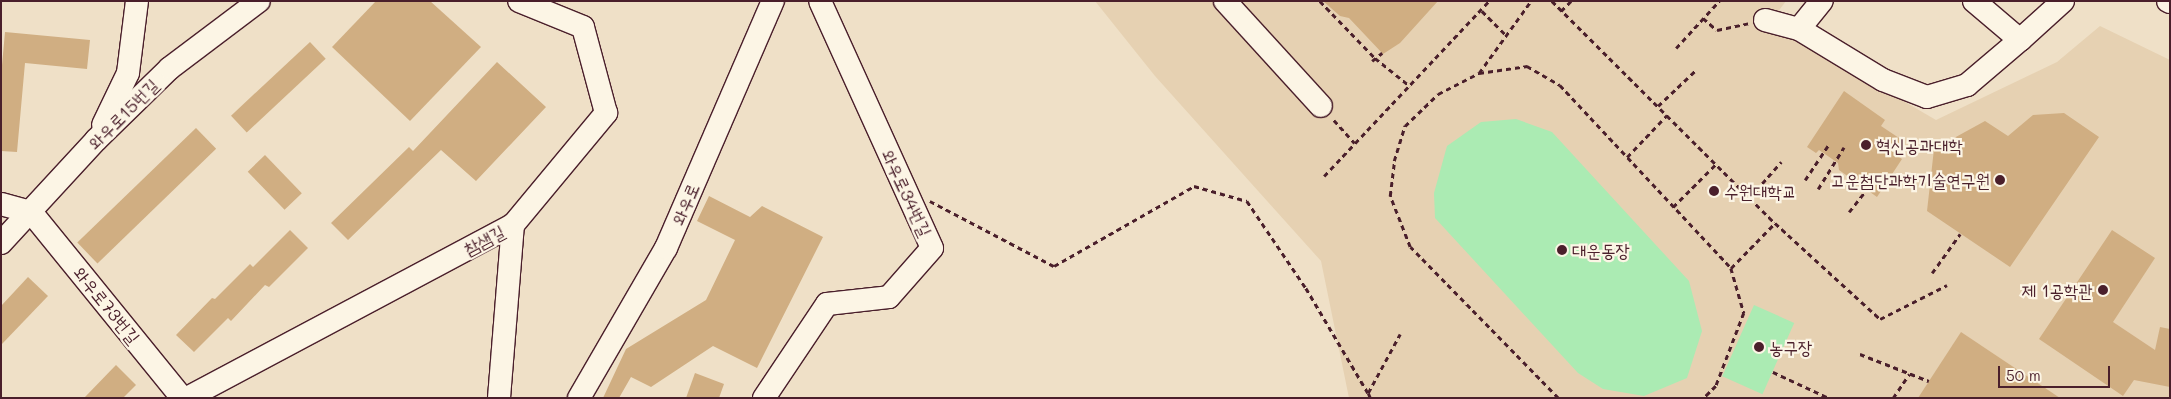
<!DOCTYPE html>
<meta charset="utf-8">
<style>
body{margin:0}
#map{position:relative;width:2171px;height:399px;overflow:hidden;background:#efe0c7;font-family:Mali,"Poor Story",sans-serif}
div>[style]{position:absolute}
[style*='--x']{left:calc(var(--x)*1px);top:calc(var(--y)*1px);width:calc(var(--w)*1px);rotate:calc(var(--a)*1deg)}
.built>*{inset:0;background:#e6d1b2}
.green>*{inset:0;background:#abebb3;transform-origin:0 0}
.building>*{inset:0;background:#d0ae82;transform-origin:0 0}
.path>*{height:2.5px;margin-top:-1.25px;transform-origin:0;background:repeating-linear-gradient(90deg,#4a1f2b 0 5px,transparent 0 9px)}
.roads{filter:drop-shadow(1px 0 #4a1f2b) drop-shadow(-1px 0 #4a1f2b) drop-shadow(0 1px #4a1f2b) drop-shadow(0 -1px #4a1f2b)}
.minor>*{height:22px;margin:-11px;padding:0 11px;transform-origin:11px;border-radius:11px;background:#fcf5e5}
.dots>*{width:14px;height:14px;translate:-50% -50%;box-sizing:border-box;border:2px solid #fcf5e5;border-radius:50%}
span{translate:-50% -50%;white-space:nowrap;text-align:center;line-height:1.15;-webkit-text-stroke:4.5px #fcf5e5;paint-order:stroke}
.street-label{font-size:18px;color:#4a1f2b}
.poi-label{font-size:18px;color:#4a1f2b}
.left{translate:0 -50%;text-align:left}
.right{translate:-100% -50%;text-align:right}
.frame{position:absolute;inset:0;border:2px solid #4a1f2b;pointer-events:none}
.scale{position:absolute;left:1998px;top:366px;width:112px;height:22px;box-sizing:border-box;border:2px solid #4a1f2b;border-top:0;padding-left:6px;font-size:15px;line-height:18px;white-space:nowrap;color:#4a1f2b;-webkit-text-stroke:4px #fcf5e5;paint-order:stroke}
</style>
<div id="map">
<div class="built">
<i style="clip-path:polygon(1095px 1px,1786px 1px,1774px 17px,1826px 56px,1936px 120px,2057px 62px,2100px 26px,2170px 60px,2170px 398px,1349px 398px,1321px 261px,1155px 76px)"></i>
</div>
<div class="green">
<i style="clip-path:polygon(1516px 119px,1552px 132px,1689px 281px,1702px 331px,1687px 378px,1644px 396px,1603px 389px,1578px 373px,1435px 218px,1434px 193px,1447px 146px,1481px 122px)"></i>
<i style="left:1754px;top:305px;width:44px;height:78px;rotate:24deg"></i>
</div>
<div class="building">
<i style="clip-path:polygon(376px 1px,430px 1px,481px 47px,410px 121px,332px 47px)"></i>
<i style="clip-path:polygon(1323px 1px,1438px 1px,1400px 43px,1383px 54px,1349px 18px,1340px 16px)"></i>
<i style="clip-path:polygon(5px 32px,90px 40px,87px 69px,25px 63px,17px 152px,1px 151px,1px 76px)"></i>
<i style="left:310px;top:42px;width:23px;height:108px;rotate:47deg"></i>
<i style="clip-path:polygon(497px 62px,546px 107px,476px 181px,441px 150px,348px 240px,331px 223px,409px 147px,413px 151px)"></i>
<i style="clip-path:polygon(1844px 91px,1885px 120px,1881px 126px,1905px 142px,1896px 155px,1902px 159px,1877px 197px,1839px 170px,1838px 163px,1819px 150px,1816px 153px,1807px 147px)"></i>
<i style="clip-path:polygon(2064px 113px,2099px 137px,2010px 267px,1927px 211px,1934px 149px,1985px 121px,2008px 136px,2033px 115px)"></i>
<i style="left:196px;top:128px;width:29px;height:165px;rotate:46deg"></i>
<i style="left:265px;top:155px;width:53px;height:24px;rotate:46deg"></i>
<i style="clip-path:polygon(709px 196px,750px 217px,762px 206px,823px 237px,757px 368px,713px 346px,651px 387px,631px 377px,619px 398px,603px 398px,626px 349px,706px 300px,735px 240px,697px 221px)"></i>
<i style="clip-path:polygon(290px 230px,308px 248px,269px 287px,265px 285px,231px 321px,228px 318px,194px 352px,176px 335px,212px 298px,215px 299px,250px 264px,253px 267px)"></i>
<i style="clip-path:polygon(2112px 230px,2155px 258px,2113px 322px,2155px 350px,2160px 327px,2170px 329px,2170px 387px,2134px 380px,2123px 396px,2039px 339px)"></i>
<i style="clip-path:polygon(28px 277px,48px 296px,1px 345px,1px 306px)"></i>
<i style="clip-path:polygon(1961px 332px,2060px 398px,1918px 398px)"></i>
<i style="clip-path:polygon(116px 365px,136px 385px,123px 398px,84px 398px)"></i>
<i style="clip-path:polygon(695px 373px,724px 384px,719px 398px,686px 398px)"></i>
</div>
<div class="path">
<i style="--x:1320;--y:1;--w:79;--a:46"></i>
<i style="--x:1375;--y:58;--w:45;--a:38.7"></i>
<i style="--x:1552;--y:1;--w:315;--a:44.9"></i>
<i style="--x:1775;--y:223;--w:142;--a:42.4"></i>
<i style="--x:1880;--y:319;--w:75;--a:-26.9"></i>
<i style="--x:1482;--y:11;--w:34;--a:45"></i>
<i style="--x:1561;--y:11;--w:14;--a:-45"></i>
<i style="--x:1703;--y:18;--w:18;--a:41"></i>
<i style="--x:1717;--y:30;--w:33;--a:-12"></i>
<i style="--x:1676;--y:48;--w:64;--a:-47.5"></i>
<i style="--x:1372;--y:61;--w:13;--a:-39"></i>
<i style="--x:1479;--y:73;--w:89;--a:-54.2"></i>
<i style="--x:1658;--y:106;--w:52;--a:-43.5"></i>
<i style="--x:1334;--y:120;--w:31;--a:48"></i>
<i style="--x:1627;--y:157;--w:58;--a:-46.4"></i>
<i style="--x:1324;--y:176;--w:241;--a:-46.7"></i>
<i style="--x:1805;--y:180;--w:43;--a:-56.3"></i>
<i style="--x:1818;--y:189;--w:49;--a:-58.2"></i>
<i style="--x:1750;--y:197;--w:47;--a:-48.5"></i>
<i style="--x:930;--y:201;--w:140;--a:27.7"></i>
<i style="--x:1054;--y:266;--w:161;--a:-29.7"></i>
<i style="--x:1194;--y:186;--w:55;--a:15.8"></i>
<i style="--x:1247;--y:201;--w:105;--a:55.9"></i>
<i style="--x:1306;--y:288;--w:122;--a:59.4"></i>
<i style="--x:1673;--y:207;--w:61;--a:-45"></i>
<i style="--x:1849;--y:212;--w:29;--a:-52"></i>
<i style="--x:1731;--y:268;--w:63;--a:-45.6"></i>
<i style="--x:1932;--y:273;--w:48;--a:-54.3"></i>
<i style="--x:1860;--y:354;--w:74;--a:21.4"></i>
<i style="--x:1773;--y:372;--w:62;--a:24.9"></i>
<i style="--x:1370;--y:398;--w:5;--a:-112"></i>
<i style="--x:1368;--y:393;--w:67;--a:-61.5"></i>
<i style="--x:1558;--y:398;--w:211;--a:-134.4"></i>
<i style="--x:1410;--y:247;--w:55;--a:-111.4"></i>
<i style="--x:1390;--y:196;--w:35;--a:-83"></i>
<i style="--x:1394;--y:161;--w:37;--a:-73"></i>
<i style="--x:1405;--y:126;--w:46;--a:-44.1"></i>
<i style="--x:1438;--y:94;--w:46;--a:-27.1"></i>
<i style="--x:1479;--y:73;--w:49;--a:-8.3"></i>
<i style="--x:1527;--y:66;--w:38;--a:30"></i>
<i style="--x:1560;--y:85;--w:250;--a:46.9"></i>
<i style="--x:1731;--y:268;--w:47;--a:73.9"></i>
<i style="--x:1744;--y:313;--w:78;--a:111"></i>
<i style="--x:1716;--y:386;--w:17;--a:135"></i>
<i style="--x:1893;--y:398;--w:29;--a:-56"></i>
</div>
<div class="roads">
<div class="minor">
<i style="--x:1225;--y:1;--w:142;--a:47.6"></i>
<i style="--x:1974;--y:1;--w:60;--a:40.3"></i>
<i style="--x:2020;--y:40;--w:58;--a:-42.2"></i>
<i style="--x:2168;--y:1;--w:2;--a:27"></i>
<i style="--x:1765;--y:20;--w:35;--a:15"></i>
<i style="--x:1799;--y:29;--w:98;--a:31.3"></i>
<i style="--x:1883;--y:80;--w:47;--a:21.1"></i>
<i style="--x:1927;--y:97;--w:42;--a:-16.7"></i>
<i style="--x:1967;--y:85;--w:70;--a:-40.3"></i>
<i style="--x:1799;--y:29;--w:36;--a:-51"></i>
<i style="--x:103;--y:125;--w:58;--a:-64.3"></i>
<i style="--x:128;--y:73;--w:73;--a:-82.9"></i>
<i style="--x:1;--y:204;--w:31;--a:15"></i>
<i style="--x:31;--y:212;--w:240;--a:50.9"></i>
<i style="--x:1;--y:243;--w:140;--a:-47.3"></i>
<i style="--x:96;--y:140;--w:103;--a:-44.2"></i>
<i style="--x:170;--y:68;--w:111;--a:-37"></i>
<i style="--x:187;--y:398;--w:369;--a:-28"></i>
<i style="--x:513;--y:225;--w:146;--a:-50.3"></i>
<i style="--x:606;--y:113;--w:89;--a:-105"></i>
<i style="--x:583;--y:27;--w:69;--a:-157.9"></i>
<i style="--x:499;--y:398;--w:174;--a:-85.4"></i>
<i style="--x:579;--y:398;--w:173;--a:-59.9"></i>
<i style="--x:666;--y:248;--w:269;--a:-66.6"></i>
<i style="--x:764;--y:398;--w:113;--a:-56.2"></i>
<i style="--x:827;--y:304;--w:62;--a:-6.4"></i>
<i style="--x:889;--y:297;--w:65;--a:-48.7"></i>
<i style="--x:932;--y:248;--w:271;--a:-114.4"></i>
</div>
</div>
<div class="dots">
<i style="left:1866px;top:145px;background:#4a1f2b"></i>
<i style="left:2000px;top:180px;background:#4a1f2b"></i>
<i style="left:1714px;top:191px;background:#4a1f2b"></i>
<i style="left:1562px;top:250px;background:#4a1f2b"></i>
<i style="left:2103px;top:290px;background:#4a1f2b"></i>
<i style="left:1759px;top:347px;background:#4a1f2b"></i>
</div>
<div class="street-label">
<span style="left:123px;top:114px;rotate:-45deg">와우로15번길</span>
<span style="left:907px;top:193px;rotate:65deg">와우로34번길</span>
<span style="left:685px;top:204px;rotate:-67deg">와우로</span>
<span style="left:484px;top:240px;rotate:-28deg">참샘길</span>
<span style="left:107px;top:305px;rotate:51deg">와우로73번길</span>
</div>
<div class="poi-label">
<span class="left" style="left:1876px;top:145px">혁신공과대학</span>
<span class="right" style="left:1990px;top:180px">고운첨단과학기술연구원</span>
<span class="left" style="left:1724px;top:191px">수원대학교</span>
<span class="left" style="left:1572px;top:250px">대운동장</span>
<span class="right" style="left:2093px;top:290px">제 1공학관</span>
<span class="left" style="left:1769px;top:347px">농구장</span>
</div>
<div class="frame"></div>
<div class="scale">50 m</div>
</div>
